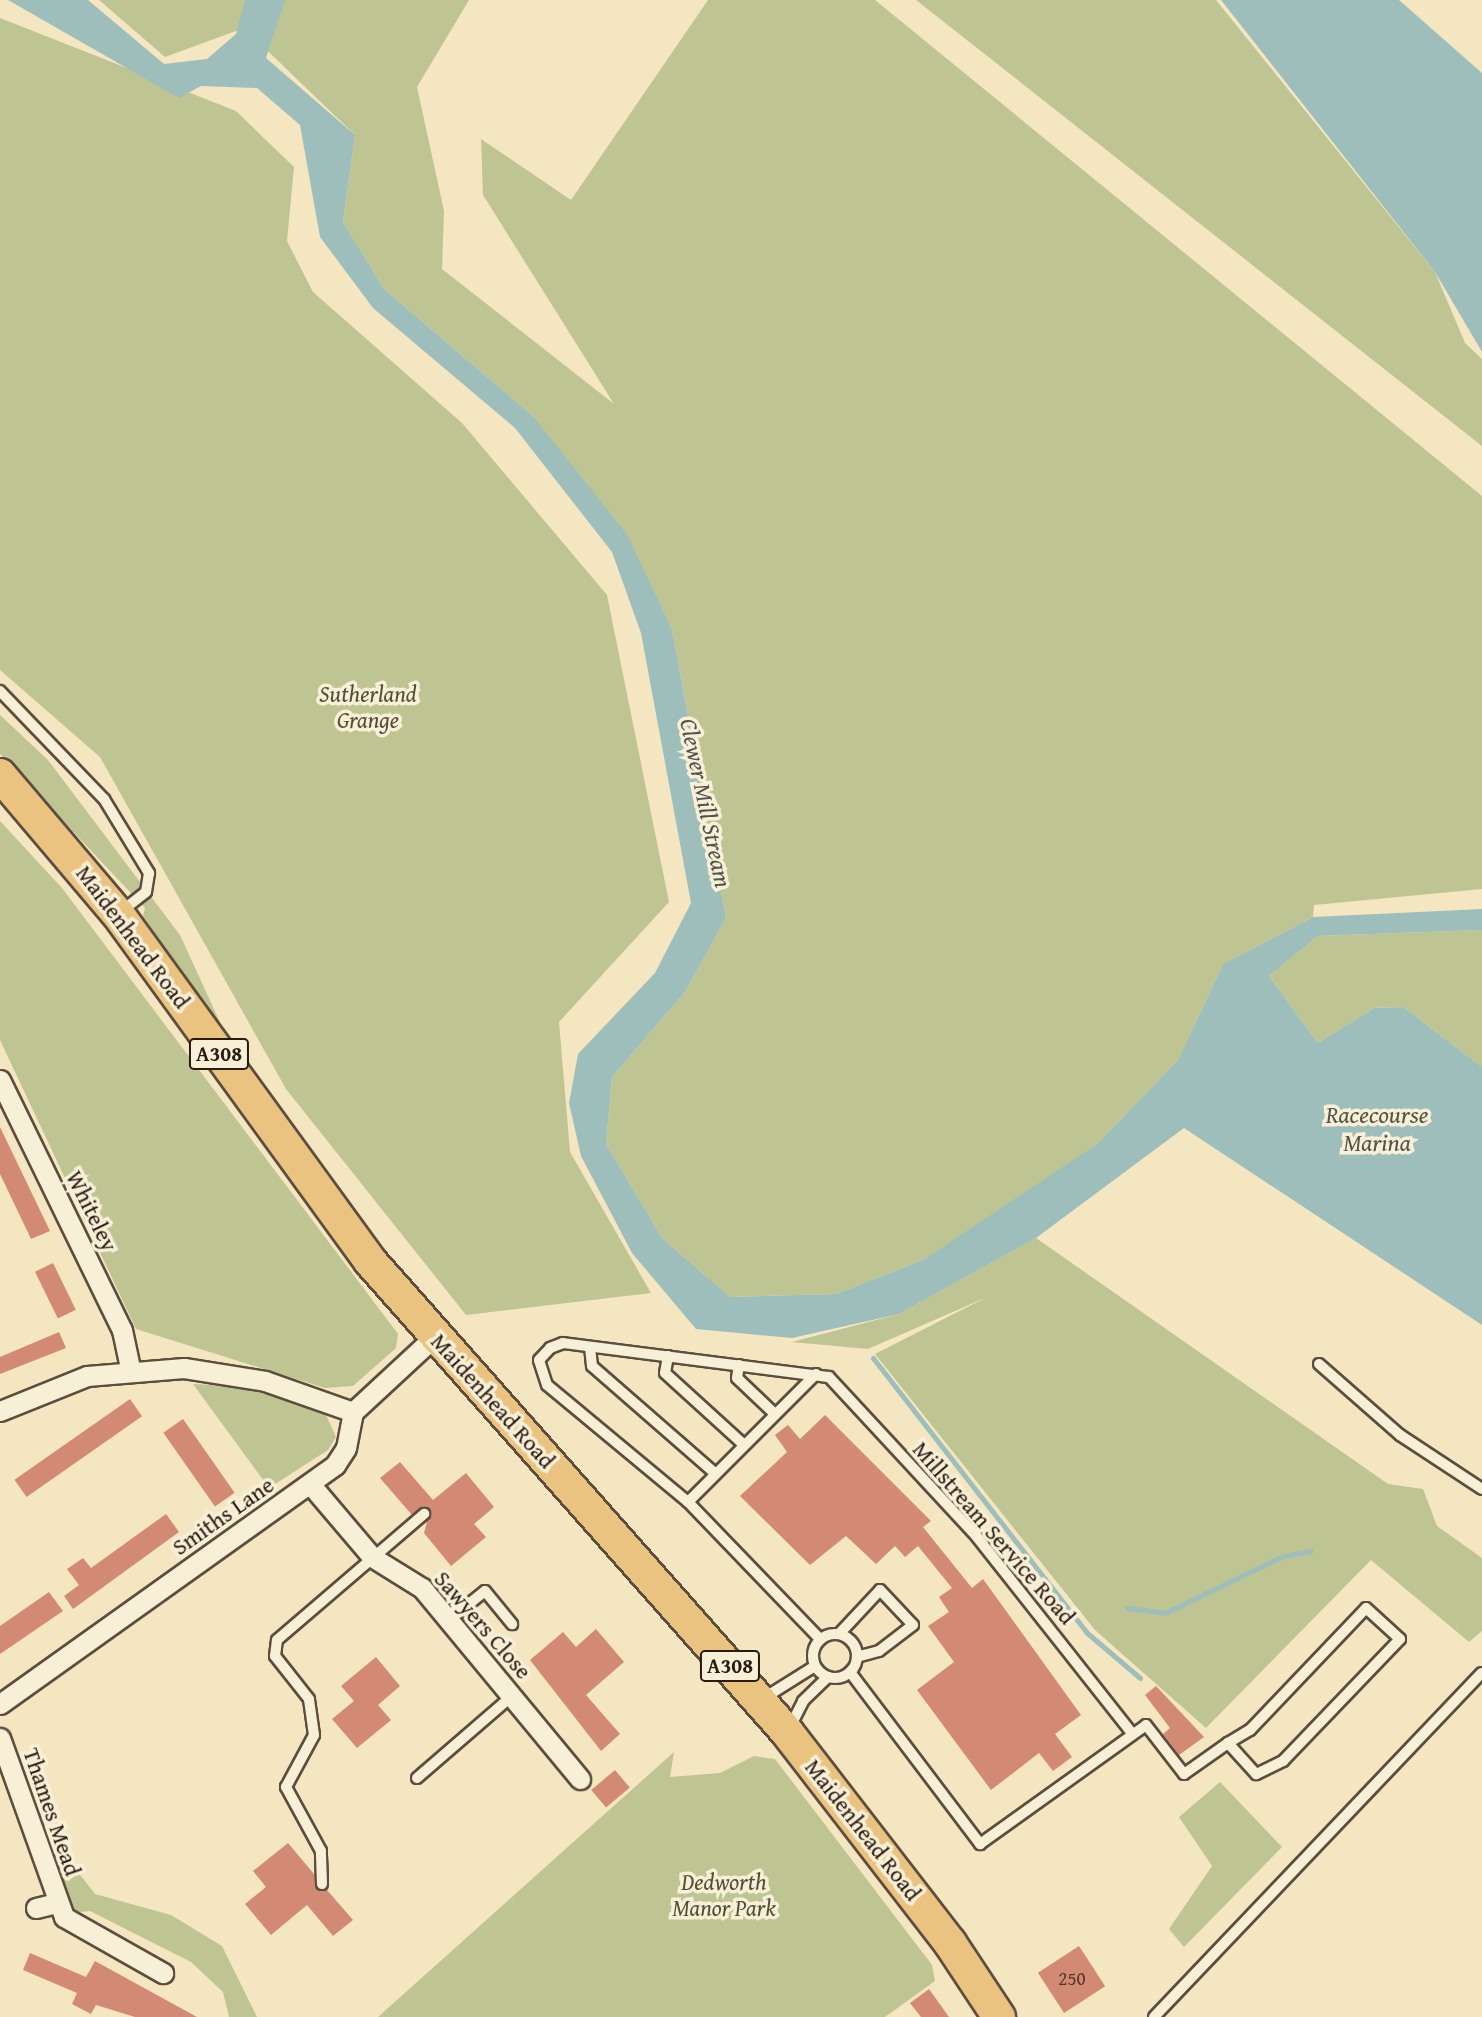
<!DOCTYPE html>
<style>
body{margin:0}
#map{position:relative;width:1482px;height:2017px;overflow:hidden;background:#f5e6c2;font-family:"Gentium Book Plus",serif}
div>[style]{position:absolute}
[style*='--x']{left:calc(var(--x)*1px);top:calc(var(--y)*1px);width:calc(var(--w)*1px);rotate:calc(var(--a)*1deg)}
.green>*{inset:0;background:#bec492}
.water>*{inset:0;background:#9dbeba}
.stream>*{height:5px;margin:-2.5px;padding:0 2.5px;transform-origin:2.5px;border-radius:2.5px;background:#9dbeba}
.building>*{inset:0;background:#d38a75;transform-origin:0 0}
.roads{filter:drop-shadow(2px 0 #5d4d3e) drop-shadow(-2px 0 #5d4d3e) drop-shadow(0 2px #5d4d3e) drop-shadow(0 -2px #5d4d3e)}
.lane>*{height:10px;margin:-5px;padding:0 5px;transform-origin:5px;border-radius:5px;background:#f8efd7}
.lane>.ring{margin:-5px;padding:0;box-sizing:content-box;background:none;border:10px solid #f8efd7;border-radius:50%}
.street>*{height:19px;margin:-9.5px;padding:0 9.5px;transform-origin:9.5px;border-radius:9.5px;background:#f8efd7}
.primary>*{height:32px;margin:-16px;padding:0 16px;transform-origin:16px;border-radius:16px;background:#eac381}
span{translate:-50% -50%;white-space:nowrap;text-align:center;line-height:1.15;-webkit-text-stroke:7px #f8efd7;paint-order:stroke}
.number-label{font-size:19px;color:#54362b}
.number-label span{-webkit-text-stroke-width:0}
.shield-label span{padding:2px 5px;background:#f8efd7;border:2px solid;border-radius:5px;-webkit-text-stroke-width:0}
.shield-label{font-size:21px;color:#2a1a12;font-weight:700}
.park-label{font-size:23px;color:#564d38;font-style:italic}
.street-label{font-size:23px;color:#2a1a12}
.water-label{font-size:24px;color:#52534d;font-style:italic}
</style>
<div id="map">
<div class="green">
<i style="clip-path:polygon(99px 0,469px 0,417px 87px,444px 211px,442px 269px,614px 404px,483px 195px,481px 139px,571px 200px,708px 0,875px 0,1482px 496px,1482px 889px,1314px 905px,1313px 917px,1223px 964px,1178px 1060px,1097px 1144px,1019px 1199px,925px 1259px,836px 1294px,730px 1297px,662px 1238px,606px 1144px,612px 1077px,685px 992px,726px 918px,672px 630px,533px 416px,384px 289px,343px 222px,355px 135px,244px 28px,165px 57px)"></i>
<i style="clip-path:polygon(916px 0,1216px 0,1435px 272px,1465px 343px,1482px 359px,1482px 446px)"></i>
<i style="clip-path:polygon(0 18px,236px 111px,294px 167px,287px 241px,313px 292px,462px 423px,607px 595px,669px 902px,559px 1022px,570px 1152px,651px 1293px,466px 1315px,286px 1089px,100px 757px,0 670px)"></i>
<i style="clip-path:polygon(0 715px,48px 760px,180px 935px,229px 1042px,143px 916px,145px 908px,0 754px)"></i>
<i style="clip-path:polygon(0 821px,62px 888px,398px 1334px,396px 1348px,353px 1386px,325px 1388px,136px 1329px,0 1040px)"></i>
<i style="clip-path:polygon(1482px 930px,1482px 1067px,1403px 1007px,1374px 1008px,1318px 1043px,1269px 976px,1318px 936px)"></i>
<i style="clip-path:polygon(1036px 1238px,1388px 1484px,1423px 1489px,1437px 1526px,1482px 1558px,1482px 1631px,1469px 1642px,1371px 1560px,1206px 1728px,1095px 1630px,875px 1354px,987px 1297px,868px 1349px,792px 1342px,899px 1314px)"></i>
<i style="clip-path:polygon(193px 1384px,232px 1386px,323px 1408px,336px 1437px,328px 1450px,269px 1488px)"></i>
<i style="clip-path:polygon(674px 1752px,670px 1777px,720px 1773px,754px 1756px,775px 1759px,932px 1965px,935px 1981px,885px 2017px,378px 2017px)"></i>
<i style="clip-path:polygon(1220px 1782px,1282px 1847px,1184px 1947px,1169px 1929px,1212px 1866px,1179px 1817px)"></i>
<i style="clip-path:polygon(63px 1853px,95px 1894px,171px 1915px,222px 1946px,257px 2017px,229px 2017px,223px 1992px,191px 1962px,90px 1911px,70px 1913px,60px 1880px)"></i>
</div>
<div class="water">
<i style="clip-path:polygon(8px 0,88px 0,164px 64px,207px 59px,236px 34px,245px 0,285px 0,266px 58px,355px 135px,343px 222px,384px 289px,533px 416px,628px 536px,672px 630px,726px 918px,685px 992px,612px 1077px,606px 1144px,662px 1238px,730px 1297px,836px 1294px,925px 1259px,1097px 1144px,1178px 1060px,1223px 964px,1313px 917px,1482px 909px,1482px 930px,1318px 936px,1269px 976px,1318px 1043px,1374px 1008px,1403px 1007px,1482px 1067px,1482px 1325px,1184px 1128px,1036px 1238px,899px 1314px,792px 1338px,696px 1329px,632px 1253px,581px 1156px,569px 1103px,578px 1054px,655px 973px,691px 903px,641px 633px,612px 552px,515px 428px,373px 308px,320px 237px,300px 125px,257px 88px,201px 86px,179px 98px)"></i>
<i style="clip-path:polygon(1221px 0,1399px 0,1482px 73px,1482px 352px,1435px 272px)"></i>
</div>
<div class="stream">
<i style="--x:873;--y:1358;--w:347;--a:52.1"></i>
<i style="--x:1086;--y:1632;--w:71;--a:40.4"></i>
<i style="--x:1127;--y:1608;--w:38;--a:7"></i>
<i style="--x:1165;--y:1613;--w:131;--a:-25.8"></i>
<i style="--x:1283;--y:1556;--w:28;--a:-10"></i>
</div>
<div class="building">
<i style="clip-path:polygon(0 1127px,50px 1231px,31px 1239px,0 1174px)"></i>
<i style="left:53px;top:1263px;width:52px;height:20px;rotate:64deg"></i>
<i style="clip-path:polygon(59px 1332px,66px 1348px,0 1374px,0 1357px)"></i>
<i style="left:130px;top:1399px;width:21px;height:141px;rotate:55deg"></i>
<i style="clip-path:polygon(825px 1415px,931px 1521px,923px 1527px,972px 1588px,983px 1579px,1081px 1715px,1055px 1734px,1072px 1757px,1053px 1771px,1039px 1753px,991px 1790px,917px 1690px,954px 1662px,928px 1626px,949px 1612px,939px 1597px,952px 1588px,918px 1546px,905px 1557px,895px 1546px,876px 1564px,846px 1536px,810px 1565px,740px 1496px,787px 1452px,775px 1435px,788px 1425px,800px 1439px)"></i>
<i style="left:183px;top:1419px;width:90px;height:24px;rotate:55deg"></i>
<i style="clip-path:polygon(400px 1462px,433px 1500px,466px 1473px,494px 1507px,474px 1524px,486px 1537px,451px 1566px,424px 1533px,430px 1510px,412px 1515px,380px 1478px)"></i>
<i style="clip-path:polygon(166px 1514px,179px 1532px,73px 1609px,64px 1596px,79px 1585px,67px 1569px,83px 1558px,91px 1568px)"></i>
<i style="clip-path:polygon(49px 1592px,63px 1611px,0 1654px,0 1626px)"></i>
<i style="clip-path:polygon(596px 1629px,624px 1662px,586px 1695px,620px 1734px,601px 1751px,530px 1660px,563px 1632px,576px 1647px)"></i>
<i style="clip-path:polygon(376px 1657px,400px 1686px,378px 1705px,391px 1720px,357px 1748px,332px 1719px,354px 1701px,341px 1686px)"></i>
<i style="clip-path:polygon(1156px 1686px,1204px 1737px,1179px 1755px,1163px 1734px,1170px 1728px,1145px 1695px)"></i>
<i style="left:615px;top:1770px;width:23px;height:31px;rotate:50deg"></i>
<i style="clip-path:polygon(288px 1843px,314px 1874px,316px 1888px,327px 1890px,353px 1920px,333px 1936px,307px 1905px,271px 1935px,245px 1904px,266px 1887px,253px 1871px)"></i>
<i style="left:1079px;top:1946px;width:48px;height:49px;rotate:57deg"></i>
<i style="clip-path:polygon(30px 1953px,86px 1977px,95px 1961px,197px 2017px,135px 2017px,96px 2005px,91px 2014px,72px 2004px,77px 1993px,23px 1970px)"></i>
<i style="clip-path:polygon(929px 1989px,949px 2017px,921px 2017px,910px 2003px)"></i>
</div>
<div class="roads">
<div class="lane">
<i style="--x:0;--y:691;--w:150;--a:46.1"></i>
<i style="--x:104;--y:799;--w:87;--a:58.7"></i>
<i style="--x:149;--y:873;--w:19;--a:99"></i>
<i style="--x:146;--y:892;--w:31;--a:142"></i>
<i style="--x:590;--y:1347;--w:19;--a:84"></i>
<i style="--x:592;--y:1366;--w:164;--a:41.1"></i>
<i style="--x:668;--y:1356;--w:17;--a:100"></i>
<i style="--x:665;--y:1373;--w:107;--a:42.3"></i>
<i style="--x:1319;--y:1364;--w:108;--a:41.2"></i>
<i style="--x:1400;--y:1435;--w:98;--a:33.4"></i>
<i style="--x:739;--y:1365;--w:13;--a:99"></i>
<i style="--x:737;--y:1378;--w:52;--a:43.5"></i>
<i style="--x:688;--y:1502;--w:181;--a:-45"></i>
<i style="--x:449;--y:1620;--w:46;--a:-38.9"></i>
<i style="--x:485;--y:1591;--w:43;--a:50.7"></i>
<i class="ring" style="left:813px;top:1634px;width:34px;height:34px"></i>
<i style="--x:839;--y:1634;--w:60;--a:-47"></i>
<i style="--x:880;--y:1590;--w:48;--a:46.7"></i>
<i style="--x:913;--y:1625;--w:43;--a:142.6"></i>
<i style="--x:879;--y:1651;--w:23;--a:165"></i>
<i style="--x:820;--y:1639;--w:190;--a:-133.9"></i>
<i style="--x:688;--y:1502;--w:183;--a:-140.3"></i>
<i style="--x:547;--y:1385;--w:26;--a:-108"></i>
<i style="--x:539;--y:1360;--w:16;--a:-47"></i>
<i style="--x:550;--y:1348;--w:14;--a:-21"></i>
<i style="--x:563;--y:1343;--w:268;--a:7.3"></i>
<i style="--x:829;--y:1377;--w:218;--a:47.2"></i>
<i style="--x:977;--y:1537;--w:247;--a:51.7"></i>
<i style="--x:850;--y:1672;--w:216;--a:52.9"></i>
<i style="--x:980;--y:1844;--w:204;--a:-35.6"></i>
<i style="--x:1146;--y:1725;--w:62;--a:52.2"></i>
<i style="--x:1184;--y:1774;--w:54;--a:-35.2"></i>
<i style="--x:1228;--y:1743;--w:26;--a:-31"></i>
<i style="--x:1250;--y:1730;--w:168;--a:-46.4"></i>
<i style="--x:1366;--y:1608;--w:46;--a:42.4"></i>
<i style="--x:1400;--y:1639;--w:169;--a:133.8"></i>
<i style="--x:1283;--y:1761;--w:30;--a:154"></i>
<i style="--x:1256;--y:1774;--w:42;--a:-132.1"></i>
<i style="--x:764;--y:1698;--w:60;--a:-32.1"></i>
<i style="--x:789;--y:1729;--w:31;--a:-63"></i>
<i style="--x:803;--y:1701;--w:35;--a:-44"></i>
<i style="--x:417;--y:1778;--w:125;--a:-40.8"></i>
<i style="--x:322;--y:1884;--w:33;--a:-92"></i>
<i style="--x:321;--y:1851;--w:73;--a:-118.7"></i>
<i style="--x:286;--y:1787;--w:59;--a:-61.7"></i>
<i style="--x:314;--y:1735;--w:36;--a:-98"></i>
<i style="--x:309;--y:1699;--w:55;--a:-128.3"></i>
<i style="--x:275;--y:1656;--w:16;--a:-83"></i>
<i style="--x:277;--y:1640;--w:194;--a:-40.6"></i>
<i style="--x:1154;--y:2017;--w:475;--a:-46.4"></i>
</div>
<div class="street">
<i style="--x:0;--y:1080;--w:278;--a:64"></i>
<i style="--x:122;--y:1330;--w:39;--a:78"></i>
<i style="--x:0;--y:1411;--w:94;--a:-21.9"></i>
<i style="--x:87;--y:1376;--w:97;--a:-4.7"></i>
<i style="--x:184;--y:1368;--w:82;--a:9.1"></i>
<i style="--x:265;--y:1381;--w:93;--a:19.4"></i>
<i style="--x:311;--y:1485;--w:94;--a:49.7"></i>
<i style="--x:372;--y:1557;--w:59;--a:31.8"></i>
<i style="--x:422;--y:1588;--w:248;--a:50.4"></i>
<i style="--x:0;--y:1704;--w:412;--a:-35.5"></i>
<i style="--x:335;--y:1465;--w:20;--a:-57"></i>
<i style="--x:346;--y:1448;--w:37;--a:-79"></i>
<i style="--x:353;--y:1412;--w:112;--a:-42.8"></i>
<i style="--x:0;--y:1738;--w:190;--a:70.3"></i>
<i style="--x:64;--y:1917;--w:114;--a:29.5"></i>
<i style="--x:36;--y:1908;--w:21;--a:-14"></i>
</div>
<div class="primary">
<i style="--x:0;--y:775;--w:182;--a:49.7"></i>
<i style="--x:118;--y:914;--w:429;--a:54"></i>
<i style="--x:370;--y:1261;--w:629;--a:48.48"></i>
<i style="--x:787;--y:1732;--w:267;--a:52.3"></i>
<i style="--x:950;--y:1943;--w:89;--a:56.5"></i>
</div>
</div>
<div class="number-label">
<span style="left:1072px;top:1979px">250</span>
</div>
<div class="shield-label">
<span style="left:219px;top:1054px">A308</span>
<span style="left:730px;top:1666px">A308</span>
</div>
<div class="park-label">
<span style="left:368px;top:707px">Sutherland<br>Grange</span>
<span style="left:724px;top:1895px">Dedworth<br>Manor Park</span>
</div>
<div class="street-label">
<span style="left:133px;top:937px;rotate:53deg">Maidenhead Road</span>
<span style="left:92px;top:1211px;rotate:64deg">Whiteley</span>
<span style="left:493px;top:1401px;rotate:48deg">Maidenhead Road</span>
<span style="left:223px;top:1516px;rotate:-35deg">Smiths Lane</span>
<span style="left:994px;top:1533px;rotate:49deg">Millstream Service Road</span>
<span style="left:483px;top:1625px;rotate:49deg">Sawyers Close</span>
<span style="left:52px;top:1812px;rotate:71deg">Thames Mead</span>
<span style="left:863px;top:1830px;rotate:52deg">Maidenhead Road</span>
</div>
<div class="water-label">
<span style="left:706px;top:803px;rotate:78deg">Clewer Mill Stream</span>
<span style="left:1377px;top:1129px">Racecourse<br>Marina</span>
</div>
</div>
